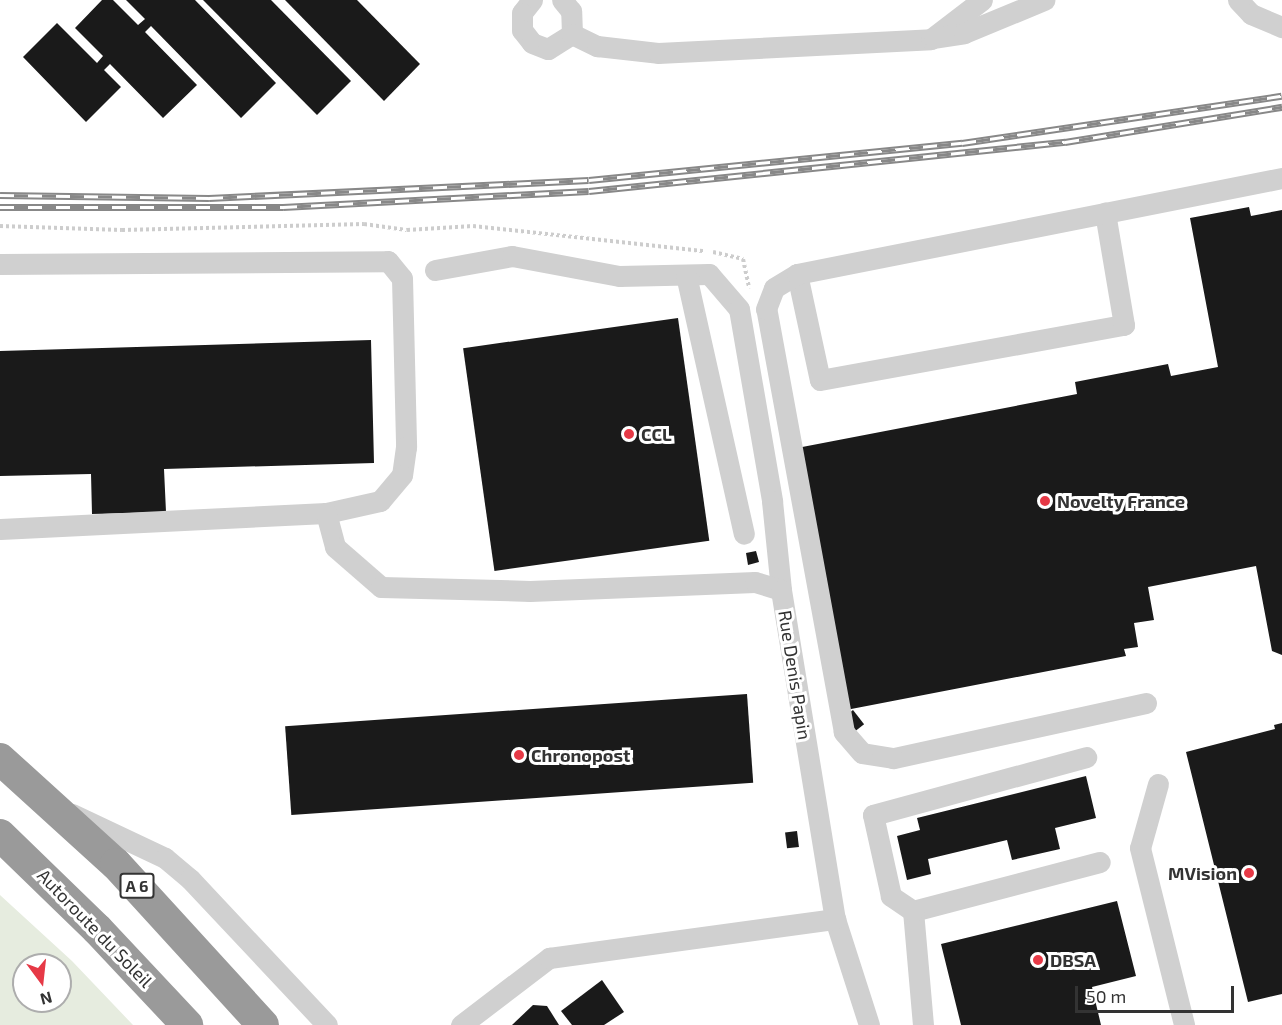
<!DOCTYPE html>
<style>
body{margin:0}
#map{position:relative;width:1282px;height:1025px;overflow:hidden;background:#fff;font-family:"Exo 2",sans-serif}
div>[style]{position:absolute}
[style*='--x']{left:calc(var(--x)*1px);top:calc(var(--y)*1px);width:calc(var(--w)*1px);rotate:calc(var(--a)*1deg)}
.green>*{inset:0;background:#e6ecdf}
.building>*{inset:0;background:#1a1a1a;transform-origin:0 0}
.path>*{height:4px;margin-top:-2px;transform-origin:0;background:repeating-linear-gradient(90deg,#cdcdcd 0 3px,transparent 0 6px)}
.minor>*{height:21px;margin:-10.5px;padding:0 10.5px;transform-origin:10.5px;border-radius:10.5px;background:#d0d0d0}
.highway>*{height:32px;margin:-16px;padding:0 16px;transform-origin:16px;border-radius:16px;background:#9a9a9a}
.rail>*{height:7px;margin-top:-3.5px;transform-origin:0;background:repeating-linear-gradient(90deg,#fff 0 14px,#888 0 28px);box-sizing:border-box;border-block:2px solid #888}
.dots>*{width:16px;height:16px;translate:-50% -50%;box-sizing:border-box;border:3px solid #fff;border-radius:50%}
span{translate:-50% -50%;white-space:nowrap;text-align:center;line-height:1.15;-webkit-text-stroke:6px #fff;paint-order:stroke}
.shield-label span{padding:2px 4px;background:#fff;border:2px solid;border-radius:4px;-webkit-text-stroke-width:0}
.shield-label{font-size:16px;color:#333;font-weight:700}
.poi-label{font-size:18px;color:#333;font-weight:700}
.left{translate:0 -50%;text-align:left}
.right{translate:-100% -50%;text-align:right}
.street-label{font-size:18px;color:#333}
.north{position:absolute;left:12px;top:953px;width:60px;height:60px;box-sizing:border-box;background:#fff;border:2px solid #adadad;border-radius:50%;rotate:165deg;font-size:16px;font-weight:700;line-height:24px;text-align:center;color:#333}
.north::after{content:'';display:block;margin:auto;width:21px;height:27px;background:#e63946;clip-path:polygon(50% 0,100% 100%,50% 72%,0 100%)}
.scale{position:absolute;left:1075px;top:986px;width:159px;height:27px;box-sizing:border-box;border:3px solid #333;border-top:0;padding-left:8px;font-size:18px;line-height:21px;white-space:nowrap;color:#333;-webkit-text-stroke:4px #fff;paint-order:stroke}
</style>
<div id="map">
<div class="green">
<i style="clip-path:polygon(evenodd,0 895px,72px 961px,133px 1025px,0 1025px,0 895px,24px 965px,60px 965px,60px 1001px,24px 1001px,24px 965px)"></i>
</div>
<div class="building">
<i style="clip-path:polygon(102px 0,113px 0,138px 25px,145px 19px,126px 0,195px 0,276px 83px,241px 118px,151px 26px,145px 32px,197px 85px,163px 118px,110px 64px,104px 70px,121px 87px,86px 122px,23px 57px,57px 23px,97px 63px,103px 56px,75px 28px)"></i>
<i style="clip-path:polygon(203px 0,271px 0,351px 81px,317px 115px)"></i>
<i style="clip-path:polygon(285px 0,357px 0,420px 64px,384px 101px)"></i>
<i style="clip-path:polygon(1249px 207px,1251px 216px,1282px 210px,1282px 655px,1272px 651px,1256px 566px,1148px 587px,1154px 620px,1134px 623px,1138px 647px,1124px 649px,1126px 656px,846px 710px,797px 448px,1077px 394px,1075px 382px,1168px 364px,1171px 376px,1218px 367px,1190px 218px)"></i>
<i style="left:678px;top:318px;width:225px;height:217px;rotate:82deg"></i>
<i style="clip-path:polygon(371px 340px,374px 463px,164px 469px,166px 512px,92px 514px,91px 474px,0 476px,0 351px)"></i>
<i style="clip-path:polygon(756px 551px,759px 562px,748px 565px,746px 553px)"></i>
<i style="left:747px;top:694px;width:89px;height:463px;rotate:86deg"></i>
<i style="left:853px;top:710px;width:18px;height:13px;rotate:52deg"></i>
<i style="clip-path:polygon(1282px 723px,1282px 994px,1248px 1002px,1186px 752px,1275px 729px,1274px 725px)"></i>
<i style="clip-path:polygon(1086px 776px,1096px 818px,1055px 828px,1060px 849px,1012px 860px,1007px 840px,928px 859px,931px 874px,907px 880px,897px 836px,920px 830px,917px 818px)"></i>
<i style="left:797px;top:831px;width:16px;height:12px;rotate:83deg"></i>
<i style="clip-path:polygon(1117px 901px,1136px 976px,1092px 987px,1101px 1025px,961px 1025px,941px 944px)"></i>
<i style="clip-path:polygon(602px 980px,624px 1012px,604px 1025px,572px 1025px,561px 1011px)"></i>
<i style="clip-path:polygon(533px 1005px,547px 1006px,559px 1025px,512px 1025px)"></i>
</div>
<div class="path">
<i style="--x:0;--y:226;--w:122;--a:1.9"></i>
<i style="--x:122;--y:230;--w:242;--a:-1.4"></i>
<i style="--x:364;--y:224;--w:43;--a:7.9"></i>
<i style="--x:407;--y:230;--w:66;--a:-3.5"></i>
<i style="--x:473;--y:226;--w:233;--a:6.2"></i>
<i style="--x:713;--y:252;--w:31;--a:13"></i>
<i style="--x:743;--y:259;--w:30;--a:78"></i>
</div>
<div class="minor">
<i style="--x:532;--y:0;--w:16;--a:128"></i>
<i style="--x:522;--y:13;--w:17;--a:90"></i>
<i style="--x:522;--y:30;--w:16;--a:52"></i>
<i style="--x:532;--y:43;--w:17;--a:21"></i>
<i style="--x:548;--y:49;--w:28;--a:-32"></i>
<i style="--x:572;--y:34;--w:23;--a:-92"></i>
<i style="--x:571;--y:11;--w:14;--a:-129"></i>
<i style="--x:1238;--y:0;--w:19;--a:47"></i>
<i style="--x:1251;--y:14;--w:34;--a:23"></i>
<i style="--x:572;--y:34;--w:28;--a:26"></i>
<i style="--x:597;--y:46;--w:61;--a:6.5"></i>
<i style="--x:658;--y:53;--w:273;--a:-2.9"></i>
<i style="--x:931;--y:39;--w:64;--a:-37.4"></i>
<i style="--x:934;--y:38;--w:30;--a:-9"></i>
<i style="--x:964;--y:33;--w:87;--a:-22.4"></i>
<i style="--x:0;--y:264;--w:388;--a:-0.4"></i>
<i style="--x:388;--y:261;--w:22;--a:51"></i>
<i style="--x:402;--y:278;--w:169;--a:88.6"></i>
<i style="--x:406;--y:447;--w:28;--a:98"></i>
<i style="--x:402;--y:475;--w:34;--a:130"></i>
<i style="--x:380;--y:501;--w:55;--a:167.5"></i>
<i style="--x:326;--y:513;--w:326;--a:177.2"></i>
<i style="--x:435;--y:270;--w:78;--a:-10.3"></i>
<i style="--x:512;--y:256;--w:109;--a:10.6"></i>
<i style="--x:619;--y:276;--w:90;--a:-1.3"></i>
<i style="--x:709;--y:274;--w:46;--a:49.4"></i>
<i style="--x:739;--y:309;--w:195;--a:80.2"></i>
<i style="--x:772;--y:501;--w:89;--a:84.2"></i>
<i style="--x:797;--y:274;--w:108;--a:77.8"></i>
<i style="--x:820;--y:380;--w:309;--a:-10.3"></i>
<i style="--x:1124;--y:325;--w:114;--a:-99.6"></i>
<i style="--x:686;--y:275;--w:265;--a:77.4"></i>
<i style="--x:326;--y:513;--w:35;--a:75"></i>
<i style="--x:335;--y:547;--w:61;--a:41"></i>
<i style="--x:381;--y:587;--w:149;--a:1.5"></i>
<i style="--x:530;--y:591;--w:225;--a:-2.3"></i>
<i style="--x:755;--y:582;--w:27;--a:17"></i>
<i style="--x:781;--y:590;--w:333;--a:80.7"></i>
<i style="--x:835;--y:919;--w:111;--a:72.2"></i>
<i style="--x:1146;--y:703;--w:259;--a:167.7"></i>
<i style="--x:893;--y:758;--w:31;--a:-171"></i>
<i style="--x:862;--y:753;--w:28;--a:-131"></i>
<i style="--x:844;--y:732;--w:430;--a:-100.4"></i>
<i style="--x:766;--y:309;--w:22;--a:-69"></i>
<i style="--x:774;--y:288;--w:27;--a:-31"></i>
<i style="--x:797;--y:274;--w:494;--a:-11.2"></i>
<i style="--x:1158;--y:784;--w:66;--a:105.7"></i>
<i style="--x:1140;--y:848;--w:182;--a:76"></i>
<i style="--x:72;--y:814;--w:103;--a:25.3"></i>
<i style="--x:165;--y:858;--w:33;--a:40"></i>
<i style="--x:190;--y:879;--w:200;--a:46.8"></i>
<i style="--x:913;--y:911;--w:193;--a:-14.7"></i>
<i style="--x:461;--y:1025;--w:111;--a:-37.3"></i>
<i style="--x:549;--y:958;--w:289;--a:-7.8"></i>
<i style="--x:923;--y:1025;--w:114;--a:-95"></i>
<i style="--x:913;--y:911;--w:27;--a:-146"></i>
<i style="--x:891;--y:896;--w:83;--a:-102.5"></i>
<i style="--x:873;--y:815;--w:221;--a:-15.2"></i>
</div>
<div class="highway">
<i style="--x:0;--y:759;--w:156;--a:42.2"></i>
<i style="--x:116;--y:864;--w:218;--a:47.6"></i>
<i style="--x:0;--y:835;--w:135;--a:44.1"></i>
<i style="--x:97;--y:929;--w:132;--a:46.8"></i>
</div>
<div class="rail">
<i style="--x:0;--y:195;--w:209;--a:0.8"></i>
<i style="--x:209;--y:198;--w:380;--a:-2.7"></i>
<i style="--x:589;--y:180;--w:375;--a:-5.7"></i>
<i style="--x:962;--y:143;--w:323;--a:-8.4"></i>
<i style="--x:0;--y:207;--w:283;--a:0"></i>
<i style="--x:283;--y:207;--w:306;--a:-3"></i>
<i style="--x:589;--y:191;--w:479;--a:-5.9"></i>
<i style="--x:1065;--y:142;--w:220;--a:-9.2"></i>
</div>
<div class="dots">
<i style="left:629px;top:434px;background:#e63946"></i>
<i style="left:1045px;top:501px;background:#e63946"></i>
<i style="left:519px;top:755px;background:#e63946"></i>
<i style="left:1249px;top:873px;background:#e63946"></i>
<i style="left:1038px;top:960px;background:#e63946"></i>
</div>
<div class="shield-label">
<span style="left:137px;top:886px">A 6</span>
</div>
<div class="poi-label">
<span class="left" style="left:641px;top:434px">CCL</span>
<span class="left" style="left:1057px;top:501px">Novelty France</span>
<span class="left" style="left:531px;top:755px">Chronopost</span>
<span class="right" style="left:1237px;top:873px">MVision</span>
<span class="left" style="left:1050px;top:960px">DBSA</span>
</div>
<div class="street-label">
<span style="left:795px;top:675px;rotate:81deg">Rue Denis Papin</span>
<span style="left:95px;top:928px;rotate:46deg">Autoroute du Soleil</span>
</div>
<div class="north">N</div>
<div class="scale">50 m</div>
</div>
